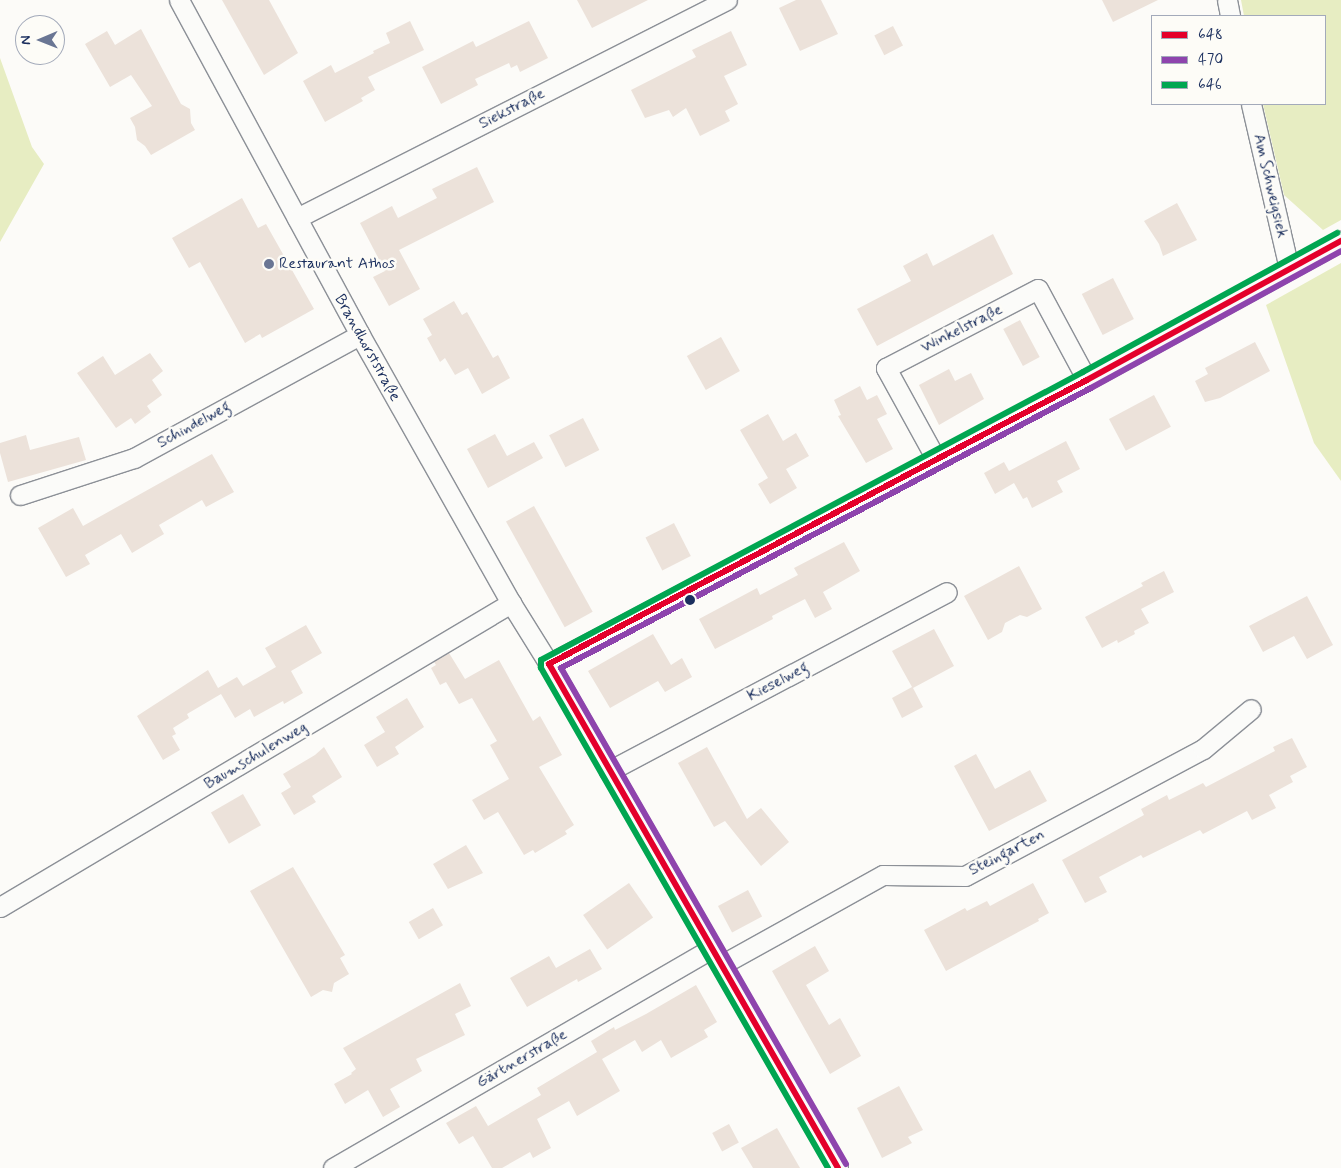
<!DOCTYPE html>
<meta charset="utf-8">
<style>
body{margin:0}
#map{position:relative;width:1341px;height:1168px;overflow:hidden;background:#fcfbf8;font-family:Mynerve,sans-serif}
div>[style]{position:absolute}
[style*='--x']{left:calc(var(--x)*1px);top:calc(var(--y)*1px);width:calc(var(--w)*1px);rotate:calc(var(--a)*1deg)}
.green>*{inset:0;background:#e7edc2}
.building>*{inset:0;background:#ece2da;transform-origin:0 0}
.roads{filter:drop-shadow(1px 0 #8c9097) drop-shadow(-1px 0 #8c9097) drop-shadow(0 1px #8c9097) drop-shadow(0 -1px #8c9097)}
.minor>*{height:19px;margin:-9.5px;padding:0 9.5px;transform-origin:9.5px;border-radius:9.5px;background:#fbfbf9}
.bus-1>*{height:6px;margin:-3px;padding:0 3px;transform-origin:3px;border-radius:3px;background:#e4002b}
.bus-2>*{height:6px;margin:-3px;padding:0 3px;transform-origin:3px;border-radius:3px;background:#8e44ad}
.bus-3>*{height:6px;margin:-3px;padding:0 3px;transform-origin:3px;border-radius:3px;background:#00a651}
.dots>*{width:14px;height:14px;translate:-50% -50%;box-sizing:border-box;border:2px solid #fdfcf7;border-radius:50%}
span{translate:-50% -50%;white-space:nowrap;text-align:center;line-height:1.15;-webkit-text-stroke:5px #fdfcf7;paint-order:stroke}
.street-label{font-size:16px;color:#1b2f5e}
.poi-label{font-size:16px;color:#1b2f5e}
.left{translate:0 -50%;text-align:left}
.legend{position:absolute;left:1151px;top:15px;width:175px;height:90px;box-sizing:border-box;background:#fdfcf7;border:1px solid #a3aaba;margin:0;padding:6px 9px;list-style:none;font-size:15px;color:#1b2f5e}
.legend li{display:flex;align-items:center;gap:10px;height:25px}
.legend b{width:25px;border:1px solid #a3aaba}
.north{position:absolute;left:15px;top:15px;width:50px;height:50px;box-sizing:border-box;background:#fdfcf7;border:1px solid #a3aaba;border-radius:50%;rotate:269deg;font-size:14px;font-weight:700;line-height:20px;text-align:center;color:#1b2f5e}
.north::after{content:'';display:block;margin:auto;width:18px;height:22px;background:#6a7694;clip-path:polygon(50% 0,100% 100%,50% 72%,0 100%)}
</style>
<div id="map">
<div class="green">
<i style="clip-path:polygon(1241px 0,1341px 0,1341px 220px,1323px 230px,1284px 195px,1263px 104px,1325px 104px,1325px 16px,1244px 16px)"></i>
<i style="clip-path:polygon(0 58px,32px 147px,44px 164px,0 242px)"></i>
<i style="clip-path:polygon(1341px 263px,1341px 481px,1314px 443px,1266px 305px)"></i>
</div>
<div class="building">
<i style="clip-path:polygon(222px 0,269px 0,298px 53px,264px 75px)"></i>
<i style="clip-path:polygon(577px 0,648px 0,592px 28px)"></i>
<i style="clip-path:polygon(796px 0,821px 0,838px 34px,800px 51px,779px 8px)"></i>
<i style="clip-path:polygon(1102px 0,1158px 0,1113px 22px)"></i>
<i style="clip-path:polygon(410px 21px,424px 50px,368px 77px,375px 90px,361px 98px,363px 101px,325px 122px,303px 81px,331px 65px,335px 73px,374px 53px,373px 51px,390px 43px,386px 33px)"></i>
<i style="clip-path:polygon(529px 21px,548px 58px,520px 72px,517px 65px,511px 68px,509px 63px,475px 79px,478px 85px,441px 104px,422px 67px,473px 41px,476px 47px)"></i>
<i style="left:893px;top:26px;width:22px;height:21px;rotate:63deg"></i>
<i style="clip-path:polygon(141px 29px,181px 104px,190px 109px,191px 123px,195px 130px,151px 155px,145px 146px,137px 140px,135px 127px,130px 118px,152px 106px,131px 75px,110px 87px,85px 44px,107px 31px,115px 45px)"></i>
<i style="clip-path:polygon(731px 31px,747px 65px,724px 76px,738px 104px,725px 111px,730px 121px,700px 136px,686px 108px,673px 117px,669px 110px,645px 118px,631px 90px,696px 57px,692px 50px)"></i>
<i style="clip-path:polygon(477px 167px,494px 202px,399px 250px,420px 289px,389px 306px,373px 277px,385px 271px,360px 223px,392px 206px,398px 218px,437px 198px,432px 189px)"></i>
<i style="clip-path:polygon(242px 198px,258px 228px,266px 224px,314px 309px,262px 338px,260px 334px,245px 343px,200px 262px,189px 268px,172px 238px)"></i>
<i style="clip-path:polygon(1177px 203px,1197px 240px,1163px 256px,1159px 244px,1144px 221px)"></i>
<i style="clip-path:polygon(993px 234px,1013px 274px,877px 346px,857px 309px,911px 281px,903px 266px,927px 253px,933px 266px)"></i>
<i style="left:1113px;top:278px;width:46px;height:35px;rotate:63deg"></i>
<i style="clip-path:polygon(454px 301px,462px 315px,467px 312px,493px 358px,498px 355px,510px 378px,482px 394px,468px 368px,455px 375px,445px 358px,440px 362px,427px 338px,432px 335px,423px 319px)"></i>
<i style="left:1020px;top:320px;width:42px;height:19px;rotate:62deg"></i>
<i style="left:721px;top:337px;width:39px;height:39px;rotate:61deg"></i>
<i style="clip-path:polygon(1255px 342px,1270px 371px,1220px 398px,1205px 402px,1195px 381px,1208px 374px,1205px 368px)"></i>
<i style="clip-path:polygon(150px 353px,163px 371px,152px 380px,162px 395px,147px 406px,151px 412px,135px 424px,131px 418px,116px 428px,77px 373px,103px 356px,115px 375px)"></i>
<i style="clip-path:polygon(949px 369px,955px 381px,971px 373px,984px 399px,939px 425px,919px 385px)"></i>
<i style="clip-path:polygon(860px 386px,867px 400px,877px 395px,887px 414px,877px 419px,893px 449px,866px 463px,838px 416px,841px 415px,834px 400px)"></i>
<i style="left:1154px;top:395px;width:36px;height:51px;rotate:62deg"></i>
<i style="clip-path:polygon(768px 414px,783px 441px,796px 433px,809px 456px,786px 469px,797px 488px,770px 504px,758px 484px,768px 478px,740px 430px)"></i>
<i style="left:583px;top:418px;width:36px;height:38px;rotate:63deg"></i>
<i style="clip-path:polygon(495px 434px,507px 456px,534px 442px,543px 458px,488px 488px,467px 449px)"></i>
<i style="clip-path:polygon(26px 435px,30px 450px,79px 437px,86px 460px,8px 482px,0 453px,0 443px)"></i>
<i style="clip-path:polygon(1066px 441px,1080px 469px,1057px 481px,1063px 492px,1032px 508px,1027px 497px,1023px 499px,1014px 483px,995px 494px,984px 473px,1004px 462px,1009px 471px)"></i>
<i style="clip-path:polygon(212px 454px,234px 492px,206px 507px,202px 500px,159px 525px,164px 534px,132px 553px,121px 534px,85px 555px,90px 564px,66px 577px,38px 528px,73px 508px,83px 526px)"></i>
<i style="left:534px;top:506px;width:121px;height:32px;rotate:61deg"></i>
<i style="left:674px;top:523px;width:37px;height:32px;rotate:63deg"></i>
<i style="clip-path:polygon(844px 542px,860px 571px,823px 592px,832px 609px,815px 618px,805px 599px,772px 616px,773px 619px,715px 649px,699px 619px,757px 588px,760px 595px,798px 575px,794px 568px)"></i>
<i style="clip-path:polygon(1019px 566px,1042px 609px,1027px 617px,1020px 615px,1005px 623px,1002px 632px,988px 640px,964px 596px)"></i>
<i style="clip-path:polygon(1164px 571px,1174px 592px,1141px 609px,1149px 623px,1134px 631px,1135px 634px,1118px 643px,1117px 640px,1102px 648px,1085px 617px,1143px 586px,1141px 583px)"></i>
<i style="clip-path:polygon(1307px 596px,1333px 645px,1307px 659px,1294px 636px,1263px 652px,1249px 626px)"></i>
<i style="clip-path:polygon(306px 625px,322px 653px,291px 671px,303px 693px,284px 704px,283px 701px,254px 717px,250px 709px,235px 718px,221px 694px,187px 714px,189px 718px,173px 728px,176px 734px,172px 736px,180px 750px,163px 760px,137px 716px,208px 670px,218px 688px,237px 677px,243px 686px,276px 667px,265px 648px)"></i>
<i style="clip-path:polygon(934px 629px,954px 666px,913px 688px,923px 707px,902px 718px,892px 698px,912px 687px,892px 651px)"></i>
<i style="clip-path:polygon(653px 634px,671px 665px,682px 658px,692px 677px,665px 692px,658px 681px,610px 708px,588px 671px)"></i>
<i style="clip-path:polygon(449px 653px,465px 679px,499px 660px,533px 721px,540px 716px,562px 755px,539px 767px,574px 825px,565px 831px,567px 834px,535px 853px,533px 850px,524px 855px,498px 812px,484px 820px,472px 800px,509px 779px,490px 745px,497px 741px,472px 698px,459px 704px,446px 682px,440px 685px,431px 668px,436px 665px,434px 662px)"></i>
<i style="clip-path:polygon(407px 698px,424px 727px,395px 747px,399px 754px,377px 767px,364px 745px,385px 732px,376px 717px)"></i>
<i style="clip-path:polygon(1292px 738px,1307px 767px,1290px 776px,1293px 782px,1269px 795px,1276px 808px,1252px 820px,1247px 811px,1203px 834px,1200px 830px,1143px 858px,1141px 855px,1099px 877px,1107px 892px,1085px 903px,1062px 860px,1144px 815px,1141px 809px,1167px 795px,1169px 800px,1203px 783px,1206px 787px,1275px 751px,1273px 747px)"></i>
<i style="clip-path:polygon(324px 747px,342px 777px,312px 796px,316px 802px,294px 815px,281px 793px,291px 787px,283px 774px,315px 755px)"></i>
<i style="clip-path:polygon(707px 747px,747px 819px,761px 808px,789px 842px,761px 866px,725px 821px,714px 827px,678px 763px)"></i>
<i style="clip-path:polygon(976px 754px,995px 789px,1030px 770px,1047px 801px,989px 831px,954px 766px)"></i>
<i style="left:243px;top:794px;width:36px;height:37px;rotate:60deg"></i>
<i style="clip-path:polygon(466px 845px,483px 873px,448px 889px,433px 864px)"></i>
<i style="clip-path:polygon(293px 867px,345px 955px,340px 958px,349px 974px,334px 983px,332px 992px,323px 990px,311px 997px,250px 891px)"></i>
<i style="left:629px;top:883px;width:42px;height:56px;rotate:55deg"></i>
<i style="clip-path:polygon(1033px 883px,1049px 913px,1038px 919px,1039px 921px,946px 971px,924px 930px,965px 908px,967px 911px,987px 901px,990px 906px)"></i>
<i style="left:748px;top:890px;width:30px;height:34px;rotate:62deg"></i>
<i style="left:433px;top:908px;width:20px;height:28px;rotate:60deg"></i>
<i style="clip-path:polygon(815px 946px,829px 971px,806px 985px,829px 1025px,840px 1018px,861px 1056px,830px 1074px,772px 971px)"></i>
<i style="clip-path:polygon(590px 949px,602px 969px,578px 982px,577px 979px,527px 1007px,510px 978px,549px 956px,556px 968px)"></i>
<i style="clip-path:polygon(460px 983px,471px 1006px,455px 1014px,465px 1035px,416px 1059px,422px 1071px,390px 1089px,400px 1107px,383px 1117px,368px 1090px,345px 1104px,334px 1084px,352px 1074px,351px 1073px,356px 1069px,343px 1048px)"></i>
<i style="clip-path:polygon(696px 985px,717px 1022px,704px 1030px,708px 1037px,671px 1058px,661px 1040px,642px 1052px,635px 1040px,602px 1059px,620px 1091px,577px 1116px,569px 1101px,537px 1119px,551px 1148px,533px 1158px,530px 1152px,502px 1168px,492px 1168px,473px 1136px,459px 1144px,446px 1123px,476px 1106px,488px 1126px,541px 1095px,537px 1088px,597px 1052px,591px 1041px,614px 1027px,615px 1030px,646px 1014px)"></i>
<i style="clip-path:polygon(899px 1086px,923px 1130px,908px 1137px,912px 1143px,882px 1158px,857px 1108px)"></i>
<i style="left:729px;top:1124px;width:21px;height:19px;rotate:62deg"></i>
<i style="clip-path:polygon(777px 1128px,800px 1168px,753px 1168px,741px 1148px)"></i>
</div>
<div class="roads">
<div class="minor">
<i style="--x:179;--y:0;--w:381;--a:61.6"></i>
<i style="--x:360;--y:335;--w:308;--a:60.6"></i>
<i style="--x:511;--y:603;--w:72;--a:58.1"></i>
<i style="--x:549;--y:664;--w:581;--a:60.17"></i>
<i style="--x:1227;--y:0;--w:16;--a:79"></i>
<i style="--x:1251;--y:104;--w:169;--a:77"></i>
<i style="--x:297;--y:218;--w:482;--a:-26.9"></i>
<i style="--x:936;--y:459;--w:104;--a:-118.8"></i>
<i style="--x:886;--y:368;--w:171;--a:-27.5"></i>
<i style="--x:1038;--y:289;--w:103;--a:61.7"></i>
<i style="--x:20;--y:495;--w:120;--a:-18"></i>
<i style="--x:134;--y:458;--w:257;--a:-28.6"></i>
<i style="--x:549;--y:664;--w:608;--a:-27.83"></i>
<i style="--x:1087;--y:380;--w:290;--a:-28.7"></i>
<i style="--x:609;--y:771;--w:382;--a:-27.9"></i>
<i style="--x:0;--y:907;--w:595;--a:-30.75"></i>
<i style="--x:721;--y:965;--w:185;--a:-29.1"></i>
<i style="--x:883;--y:875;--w:82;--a:0.7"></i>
<i style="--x:965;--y:876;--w:270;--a:-28.1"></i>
<i style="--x:1203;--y:749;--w:62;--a:-39.8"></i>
<i style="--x:333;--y:1168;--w:437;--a:-30.1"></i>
</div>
</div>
<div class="bus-1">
<i style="--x:549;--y:664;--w:608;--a:-27.83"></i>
<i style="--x:1087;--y:380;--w:290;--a:-28.7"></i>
<i style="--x:549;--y:664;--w:581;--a:60.17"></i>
</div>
<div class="bus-2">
<i style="--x:846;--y:1164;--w:572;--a:-119.88"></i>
<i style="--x:561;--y:668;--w:599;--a:-27.85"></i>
<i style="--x:1091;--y:388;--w:285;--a:-28.7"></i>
</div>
<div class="bus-3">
<i style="--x:828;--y:1168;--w:577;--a:-119.86"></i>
<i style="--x:541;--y:668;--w:8;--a:-90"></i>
<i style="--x:541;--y:660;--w:614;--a:-27.98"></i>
<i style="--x:1083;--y:372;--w:290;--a:-28.7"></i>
</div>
<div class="dots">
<i style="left:269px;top:264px;background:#6a7694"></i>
<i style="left:690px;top:600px;background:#1b2f5e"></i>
</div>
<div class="street-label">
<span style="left:512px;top:109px;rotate:-27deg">Siekstraße</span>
<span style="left:1270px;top:186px;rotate:77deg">Am Schweigsiek</span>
<span style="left:962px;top:329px;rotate:-27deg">Winkelstraße</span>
<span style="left:367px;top:348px;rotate:61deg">Brandhorststraße</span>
<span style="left:194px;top:425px;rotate:-29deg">Schindelweg</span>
<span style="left:778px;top:682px;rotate:-28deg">Kieselweg</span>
<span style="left:256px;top:756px;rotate:-31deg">Baumschulenweg</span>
<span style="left:1007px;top:853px;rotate:-27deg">Steingarten</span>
<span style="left:522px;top:1059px;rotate:-30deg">Gärtnerstraße</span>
</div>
<div class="poi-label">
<span class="left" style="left:279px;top:264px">Restaurant Athos</span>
</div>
<ul class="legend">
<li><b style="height:6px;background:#e4002b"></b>648</li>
<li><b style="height:6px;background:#8e44ad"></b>470</li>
<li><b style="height:6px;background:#00a651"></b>646</li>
</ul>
<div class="north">N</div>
</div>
